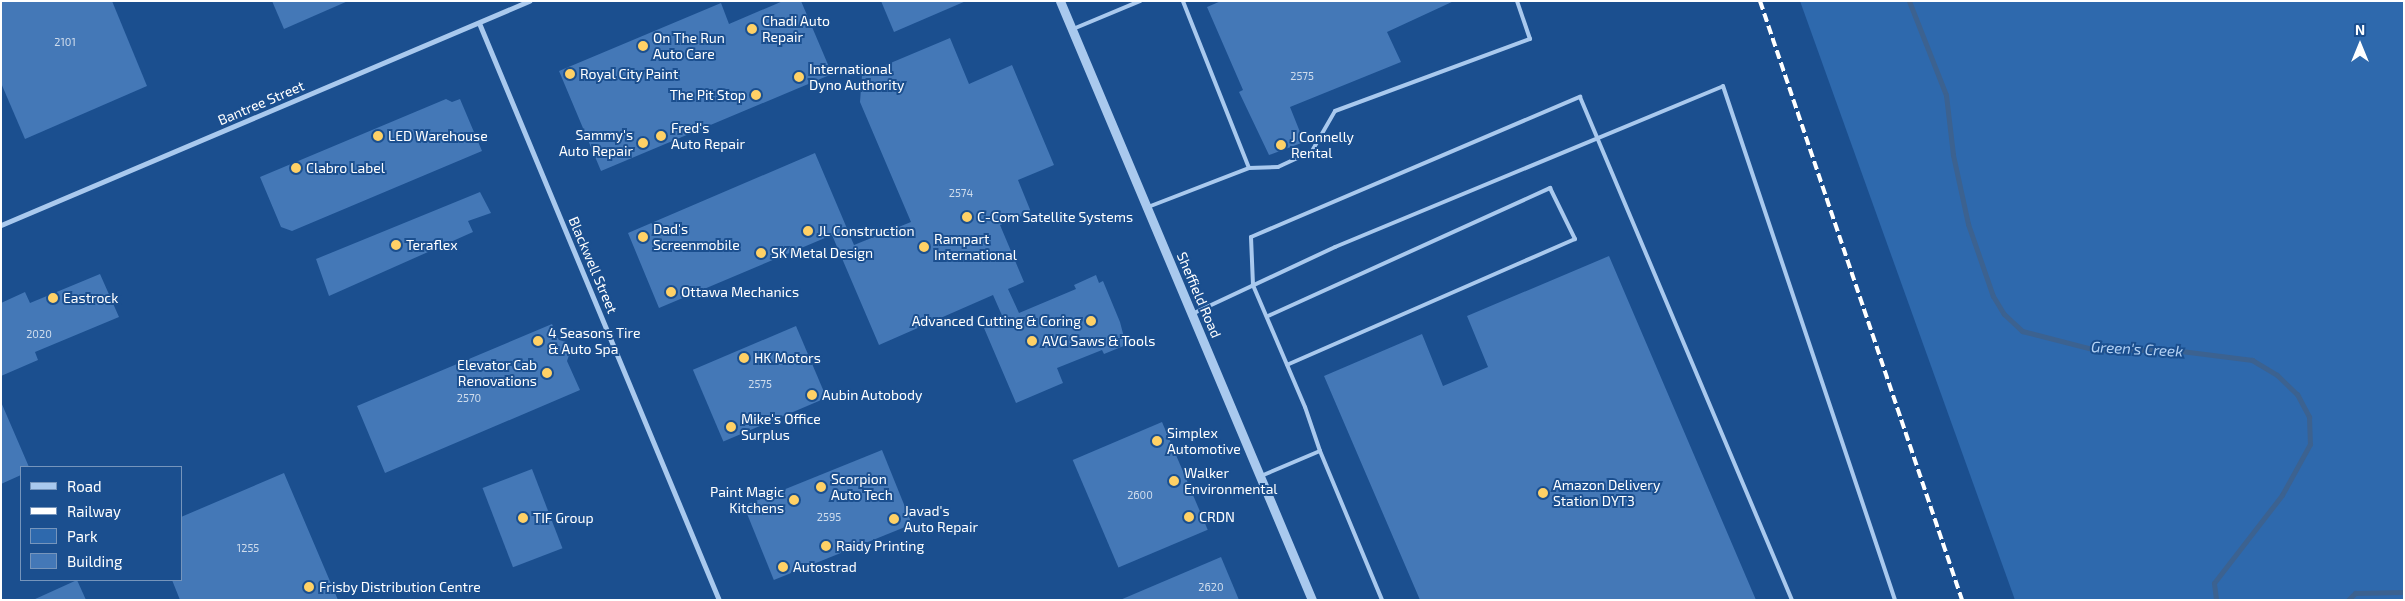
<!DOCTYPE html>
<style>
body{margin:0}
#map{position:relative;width:2405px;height:601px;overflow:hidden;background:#1b4f8f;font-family:"Exo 2",sans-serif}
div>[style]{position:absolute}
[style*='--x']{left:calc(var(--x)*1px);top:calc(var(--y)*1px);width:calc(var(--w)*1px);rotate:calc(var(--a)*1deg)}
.green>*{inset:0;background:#2e69ad}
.stream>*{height:5px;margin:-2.5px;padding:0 2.5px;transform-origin:2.5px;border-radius:2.5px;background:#3c6290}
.building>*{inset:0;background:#4478b7;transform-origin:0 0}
.service>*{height:4px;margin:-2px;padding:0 2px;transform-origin:2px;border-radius:2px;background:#a9c9ee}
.minor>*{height:5px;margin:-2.5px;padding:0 2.5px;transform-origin:2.5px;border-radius:2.5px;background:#a9c9ee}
.tertiary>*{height:9px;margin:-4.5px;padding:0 4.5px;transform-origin:4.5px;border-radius:4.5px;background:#a9c9ee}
.rail>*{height:4px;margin-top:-2px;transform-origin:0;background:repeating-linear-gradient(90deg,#fff 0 9px,transparent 0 13px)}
.dots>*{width:14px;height:14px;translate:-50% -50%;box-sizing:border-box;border:2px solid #1b4f8f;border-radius:50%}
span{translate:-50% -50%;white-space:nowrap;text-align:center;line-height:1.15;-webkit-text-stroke:4px #1b4f8f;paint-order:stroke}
.number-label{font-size:11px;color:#d0dded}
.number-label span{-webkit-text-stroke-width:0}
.poi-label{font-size:14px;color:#fff}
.left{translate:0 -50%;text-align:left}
.right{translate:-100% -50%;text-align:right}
.street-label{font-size:14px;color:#fff}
.water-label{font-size:15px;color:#b5d3f5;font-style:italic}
.frame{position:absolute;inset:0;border:2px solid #fff;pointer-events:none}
.legend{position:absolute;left:20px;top:466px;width:162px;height:115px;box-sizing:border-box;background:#1b4f8f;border:1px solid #7695bc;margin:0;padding:6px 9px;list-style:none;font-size:15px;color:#fff}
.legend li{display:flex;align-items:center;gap:10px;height:25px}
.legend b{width:25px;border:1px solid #7695bc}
.north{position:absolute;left:2335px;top:20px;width:50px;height:50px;-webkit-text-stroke:4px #1b4f8f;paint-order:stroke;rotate:0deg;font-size:14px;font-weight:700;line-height:20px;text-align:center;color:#fff}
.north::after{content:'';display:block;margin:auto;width:18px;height:22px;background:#fff;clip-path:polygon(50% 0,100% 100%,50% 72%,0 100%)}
</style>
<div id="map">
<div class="green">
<i style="clip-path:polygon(1800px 1px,2404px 1px,2404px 600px,2015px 600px)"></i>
</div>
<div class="stream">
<i style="--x:1909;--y:1;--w:101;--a:68.5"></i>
<i style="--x:1946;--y:95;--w:60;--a:83.3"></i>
<i style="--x:1953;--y:155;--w:71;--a:77.7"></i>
<i style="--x:1968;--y:224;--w:76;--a:70.9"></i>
<i style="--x:1993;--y:296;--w:21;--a:59"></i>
<i style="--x:2004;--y:314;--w:25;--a:43"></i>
<i style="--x:2022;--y:331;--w:76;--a:14.4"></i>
<i style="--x:2096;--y:350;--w:77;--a:0"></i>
<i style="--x:2173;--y:350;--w:80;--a:7.2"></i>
<i style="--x:2252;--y:360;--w:29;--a:31"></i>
<i style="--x:2277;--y:375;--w:28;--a:44"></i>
<i style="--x:2297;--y:394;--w:26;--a:62"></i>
<i style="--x:2309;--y:417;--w:27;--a:88"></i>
<i style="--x:2310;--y:444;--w:58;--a:118.8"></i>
<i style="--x:2282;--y:495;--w:111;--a:127.7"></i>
<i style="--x:2214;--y:583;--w:17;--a:83"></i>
<i style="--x:2348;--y:600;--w:10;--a:-45"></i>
<i style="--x:2355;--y:593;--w:49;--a:-1.2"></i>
</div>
<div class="building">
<i style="clip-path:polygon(1px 1px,112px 1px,147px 86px,25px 139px,1px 83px)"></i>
<i style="clip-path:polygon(272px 1px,348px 1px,284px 29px)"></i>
<i style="clip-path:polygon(783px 1px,801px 1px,832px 74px,601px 171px,559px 71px,721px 3px,729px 24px)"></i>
<i style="clip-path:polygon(881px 1px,966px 1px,894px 32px)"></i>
<i style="clip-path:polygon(1221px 1px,1454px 1px,1387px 32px,1401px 62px,1290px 107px,1304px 142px,1269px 155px,1239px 92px,1243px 90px,1207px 7px)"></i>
<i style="clip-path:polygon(950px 38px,969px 84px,1012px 65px,1054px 165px,1018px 180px,1031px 212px,1000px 225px,1024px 282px,1008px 289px,1019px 313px,1076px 289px,1074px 285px,1096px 275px,1099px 283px,1103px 281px,1120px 322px,1126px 345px,1104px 354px,1102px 350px,1057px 368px,1063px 383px,1016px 403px,984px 328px,1004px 320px,993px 295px,879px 345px,832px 235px,659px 308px,628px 233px,815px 153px,854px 245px,911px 222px,860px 102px,862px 75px)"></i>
<i style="clip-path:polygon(446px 99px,452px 102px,460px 99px,482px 151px,292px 231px,281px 227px,260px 177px)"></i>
<i style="clip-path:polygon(480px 192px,491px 213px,468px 221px,473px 232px,329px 296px,316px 259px)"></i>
<i style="clip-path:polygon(1609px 256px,1756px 600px,1420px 600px,1324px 376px,1422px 334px,1443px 386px,1488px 367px,1467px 316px)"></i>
<i style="clip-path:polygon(100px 274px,119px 317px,35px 352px,38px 360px,1px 376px,1px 303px,25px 292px,30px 303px)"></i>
<i style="clip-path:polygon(552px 324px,559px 340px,566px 342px,570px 352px,567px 361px,580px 390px,385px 473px,357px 406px)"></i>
<i style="left:796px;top:326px;width:78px;height:112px;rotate:67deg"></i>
<i style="clip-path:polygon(1px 402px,29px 467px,21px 467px,21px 475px,1px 484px)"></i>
<i style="left:1162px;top:422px;width:117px;height:97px;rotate:67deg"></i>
<i style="left:882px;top:450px;width:80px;height:149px;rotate:68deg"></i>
<i style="left:532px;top:469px;width:85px;height:53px;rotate:69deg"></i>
<i style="clip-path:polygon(284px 473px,338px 600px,180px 600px,172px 580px,181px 580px,181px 517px)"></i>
<i style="clip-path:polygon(1221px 557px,1239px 600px,1120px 600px)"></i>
<i style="clip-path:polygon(77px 580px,86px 600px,33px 600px)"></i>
</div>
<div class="service">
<i style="--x:1073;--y:29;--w:73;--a:-22.7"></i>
<i style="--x:1249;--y:168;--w:29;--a:-2"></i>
<i style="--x:1278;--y:167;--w:38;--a:-25"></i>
<i style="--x:1312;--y:151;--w:46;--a:-60.1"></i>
<i style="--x:1335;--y:111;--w:208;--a:-20.3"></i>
<i style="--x:1530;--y:39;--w:40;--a:-108.9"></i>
<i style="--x:1148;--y:207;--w:108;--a:-21.1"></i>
<i style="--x:1249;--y:168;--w:180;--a:-111.6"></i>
<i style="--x:1192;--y:314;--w:158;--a:-25.1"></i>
<i style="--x:1335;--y:247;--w:420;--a:-22.5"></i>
<i style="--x:1723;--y:86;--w:542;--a:71.5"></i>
<i style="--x:1268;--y:316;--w:310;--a:-24.4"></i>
<i style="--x:1550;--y:188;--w:57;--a:63.9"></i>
<i style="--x:1575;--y:239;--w:314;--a:156.4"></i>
<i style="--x:1320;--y:451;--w:161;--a:67.4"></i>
<i style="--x:1261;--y:476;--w:64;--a:-23"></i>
<i style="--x:1320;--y:451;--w:46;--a:-108.8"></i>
<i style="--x:1305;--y:407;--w:133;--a:-113.1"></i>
<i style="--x:1253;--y:285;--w:48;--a:-92.4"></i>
<i style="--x:1251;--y:237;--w:358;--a:-23.1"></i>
<i style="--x:1580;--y:97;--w:546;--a:67.15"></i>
</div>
<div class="minor">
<i style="--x:479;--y:23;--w:625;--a:67.42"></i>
<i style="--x:1;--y:225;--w:574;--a:-22.99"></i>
</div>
<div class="tertiary">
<i style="--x:1060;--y:1;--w:650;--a:67.18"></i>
</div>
<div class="rail">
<i style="--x:1760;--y:1;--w:632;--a:71.36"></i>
</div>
<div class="dots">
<i style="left:752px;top:29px;background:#ffd166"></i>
<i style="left:643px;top:46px;background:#ffd166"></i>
<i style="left:570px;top:74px;background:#ffd166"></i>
<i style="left:799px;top:77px;background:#ffd166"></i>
<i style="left:756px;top:95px;background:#ffd166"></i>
<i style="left:378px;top:136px;background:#ffd166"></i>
<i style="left:661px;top:136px;background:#ffd166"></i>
<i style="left:643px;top:143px;background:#ffd166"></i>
<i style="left:1281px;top:145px;background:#ffd166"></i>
<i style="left:296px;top:168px;background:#ffd166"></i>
<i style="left:967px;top:217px;background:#ffd166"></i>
<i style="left:808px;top:231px;background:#ffd166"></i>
<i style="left:643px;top:237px;background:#ffd166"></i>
<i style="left:396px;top:245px;background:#ffd166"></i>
<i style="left:924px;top:247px;background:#ffd166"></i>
<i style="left:761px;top:253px;background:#ffd166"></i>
<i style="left:671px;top:292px;background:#ffd166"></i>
<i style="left:53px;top:298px;background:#ffd166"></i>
<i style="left:1091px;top:321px;background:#ffd166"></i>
<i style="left:538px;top:341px;background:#ffd166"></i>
<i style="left:1032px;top:341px;background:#ffd166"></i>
<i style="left:744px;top:358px;background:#ffd166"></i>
<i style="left:547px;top:373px;background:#ffd166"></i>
<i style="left:812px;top:395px;background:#ffd166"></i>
<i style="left:731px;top:427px;background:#ffd166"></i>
<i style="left:1157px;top:441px;background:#ffd166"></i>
<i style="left:1174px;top:481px;background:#ffd166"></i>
<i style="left:821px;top:487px;background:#ffd166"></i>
<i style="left:1543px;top:493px;background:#ffd166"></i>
<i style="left:794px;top:500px;background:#ffd166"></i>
<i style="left:1189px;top:517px;background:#ffd166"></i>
<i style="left:523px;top:518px;background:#ffd166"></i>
<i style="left:894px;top:519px;background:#ffd166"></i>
<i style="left:826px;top:546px;background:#ffd166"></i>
<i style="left:783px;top:567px;background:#ffd166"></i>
<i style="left:309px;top:587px;background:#ffd166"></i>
</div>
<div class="number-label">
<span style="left:65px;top:42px">2101</span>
<span style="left:1302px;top:76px">2575</span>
<span style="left:961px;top:193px">2574</span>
<span style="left:39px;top:334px">2020</span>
<span style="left:760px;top:384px">2575</span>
<span style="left:469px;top:398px">2570</span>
<span style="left:1140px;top:495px">2600</span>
<span style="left:829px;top:517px">2595</span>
<span style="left:248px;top:548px">1255</span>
<span style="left:1211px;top:587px">2620</span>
</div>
<div class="poi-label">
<span class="left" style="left:762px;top:29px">Chadi Auto<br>Repair</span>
<span class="left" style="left:653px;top:46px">On The Run<br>Auto Care</span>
<span class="left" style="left:809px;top:77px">International<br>Dyno Authority</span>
<span class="left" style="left:580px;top:74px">Royal City Paint</span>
<span class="right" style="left:746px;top:95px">The Pit Stop</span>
<span class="left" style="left:671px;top:136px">Fred's<br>Auto Repair</span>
<span class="right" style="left:633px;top:143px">Sammy's<br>Auto Repair</span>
<span class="left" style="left:388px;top:136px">LED Warehouse</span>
<span class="left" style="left:1291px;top:145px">J Connelly<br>Rental</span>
<span class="left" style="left:306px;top:168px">Clabro Label</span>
<span class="left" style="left:977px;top:217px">C-Com Satellite Systems</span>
<span class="left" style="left:653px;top:237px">Dad's<br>Screenmobile</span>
<span class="left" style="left:818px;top:231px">JL Construction</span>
<span class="left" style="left:934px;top:247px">Rampart<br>International</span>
<span class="left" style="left:406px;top:245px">Teraflex</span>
<span class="left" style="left:771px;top:253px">SK Metal Design</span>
<span class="left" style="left:681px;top:292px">Ottawa Mechanics</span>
<span class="left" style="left:63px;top:298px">Eastrock</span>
<span class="right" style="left:1081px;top:321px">Advanced Cutting &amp; Coring</span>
<span class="left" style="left:548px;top:341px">4 Seasons Tire<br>&amp; Auto Spa</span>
<span class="left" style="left:1042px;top:341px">AVG Saws &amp; Tools</span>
<span class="left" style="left:754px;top:358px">HK Motors</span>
<span class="right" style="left:537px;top:373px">Elevator Cab<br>Renovations</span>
<span class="left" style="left:822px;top:395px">Aubin Autobody</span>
<span class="left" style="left:741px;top:427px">Mike's Office<br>Surplus</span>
<span class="left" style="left:1167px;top:441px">Simplex<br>Automotive</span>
<span class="left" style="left:1184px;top:481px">Walker<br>Environmental</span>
<span class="left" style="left:831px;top:487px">Scorpion<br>Auto Tech</span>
<span class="left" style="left:1553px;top:493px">Amazon Delivery<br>Station DYT3</span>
<span class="right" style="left:784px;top:500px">Paint Magic<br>Kitchens</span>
<span class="left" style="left:904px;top:519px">Javad's<br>Auto Repair</span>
<span class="left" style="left:1199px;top:517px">CRDN</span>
<span class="left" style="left:533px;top:518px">TIF Group</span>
<span class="left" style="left:836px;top:546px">Raidy Printing</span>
<span class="left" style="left:793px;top:567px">Autostrad</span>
<span class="left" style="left:319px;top:587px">Frisby Distribution Centre</span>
</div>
<div class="street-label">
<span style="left:261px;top:103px;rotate:-23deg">Bantree Street</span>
<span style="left:593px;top:265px;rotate:67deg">Blackwell Street</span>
<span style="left:1199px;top:295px;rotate:67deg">Sheffield Road</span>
</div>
<div class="water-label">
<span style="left:2137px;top:349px;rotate:3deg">Green's Creek</span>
</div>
<div class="frame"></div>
<ul class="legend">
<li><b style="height:6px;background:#a9c9ee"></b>Road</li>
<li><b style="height:6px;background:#fff"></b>Railway</li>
<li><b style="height:14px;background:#2e69ad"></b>Park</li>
<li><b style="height:14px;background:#4478b7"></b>Building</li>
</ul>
<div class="north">N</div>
</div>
